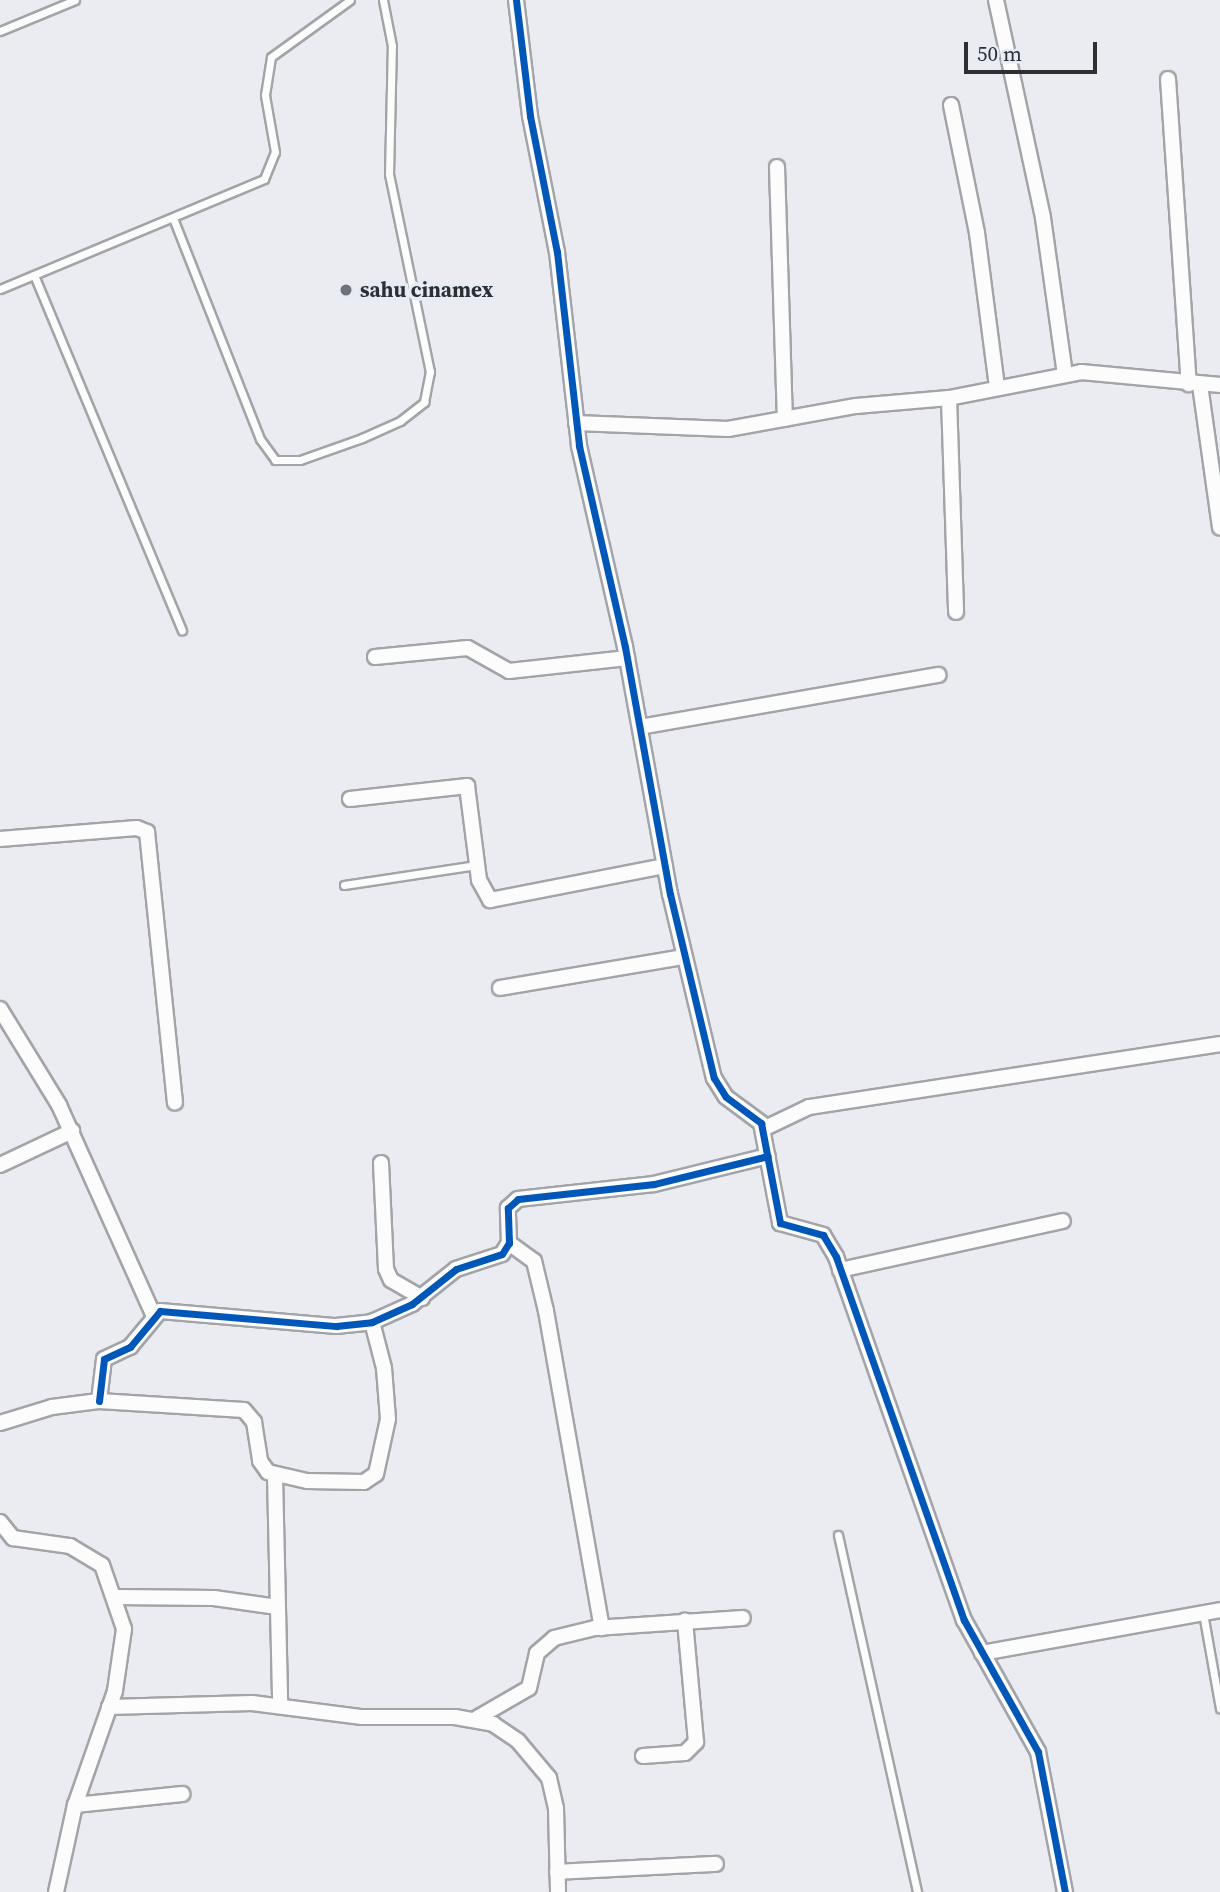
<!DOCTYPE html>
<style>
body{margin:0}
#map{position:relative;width:1220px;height:1892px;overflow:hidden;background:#eaecf2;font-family:"Source Serif 4",serif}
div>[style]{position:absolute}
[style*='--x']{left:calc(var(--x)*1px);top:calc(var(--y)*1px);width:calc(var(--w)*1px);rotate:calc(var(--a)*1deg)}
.roads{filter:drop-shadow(2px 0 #a2a4a8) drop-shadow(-2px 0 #a2a4a8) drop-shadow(0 2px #a2a4a8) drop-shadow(0 -2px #a2a4a8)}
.service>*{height:7px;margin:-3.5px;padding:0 3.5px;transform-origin:3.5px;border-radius:3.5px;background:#fcfcfd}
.minor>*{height:14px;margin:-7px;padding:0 7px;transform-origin:7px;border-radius:7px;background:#fcfcfd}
.cycleway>*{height:7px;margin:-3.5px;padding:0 3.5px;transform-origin:3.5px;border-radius:3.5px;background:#0057b8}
.dots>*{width:19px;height:19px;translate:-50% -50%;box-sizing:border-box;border:4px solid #e6ebf5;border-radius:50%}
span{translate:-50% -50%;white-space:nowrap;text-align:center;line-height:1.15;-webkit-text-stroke:7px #e6ebf5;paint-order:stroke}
.poi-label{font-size:21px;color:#2d2f33;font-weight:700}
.left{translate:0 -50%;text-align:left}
.scale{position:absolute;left:964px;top:42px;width:133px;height:32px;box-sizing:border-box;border:4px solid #2d2f33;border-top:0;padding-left:9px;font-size:21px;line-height:24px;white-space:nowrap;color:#2d2f33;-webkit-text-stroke:5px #e6ebf5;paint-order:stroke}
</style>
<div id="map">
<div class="roads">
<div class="service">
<i style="--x:0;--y:31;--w:81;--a:-22.5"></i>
<i style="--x:173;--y:218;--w:238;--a:68.5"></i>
<i style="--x:260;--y:439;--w:26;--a:54"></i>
<i style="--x:275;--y:460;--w:25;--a:0"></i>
<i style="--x:300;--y:460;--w:66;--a:-19.5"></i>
<i style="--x:362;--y:438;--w:42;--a:-24.1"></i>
<i style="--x:400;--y:421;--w:31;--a:-38"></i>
<i style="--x:424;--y:402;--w:31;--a:-79"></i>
<i style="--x:430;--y:372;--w:202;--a:-101.7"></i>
<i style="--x:389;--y:174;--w:128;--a:-88.7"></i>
<i style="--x:392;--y:46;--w:47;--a:-101.1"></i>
<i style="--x:34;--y:275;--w:385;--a:67.4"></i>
<i style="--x:0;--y:289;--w:286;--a:-22.6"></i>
<i style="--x:264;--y:179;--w:29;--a:-68"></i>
<i style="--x:275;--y:152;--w:58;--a:-100"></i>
<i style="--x:265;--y:95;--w:38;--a:-81"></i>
<i style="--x:271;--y:57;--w:97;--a:-35.8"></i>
<i style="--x:344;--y:885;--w:134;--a:-8.6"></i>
<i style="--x:838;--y:1535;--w:366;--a:77.5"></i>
<i style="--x:1203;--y:1613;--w:97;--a:79.9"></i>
</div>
<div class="minor">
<i style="--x:516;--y:0;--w:117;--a:83.1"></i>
<i style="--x:530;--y:116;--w:139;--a:78.8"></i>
<i style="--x:557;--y:252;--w:195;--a:83.5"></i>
<i style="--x:579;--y:446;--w:206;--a:77.1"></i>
<i style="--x:625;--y:647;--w:251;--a:79.7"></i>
<i style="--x:670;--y:894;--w:189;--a:76.6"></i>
<i style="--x:714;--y:1078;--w:22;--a:58"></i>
<i style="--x:726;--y:1097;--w:44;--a:36.6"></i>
<i style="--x:761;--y:1123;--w:102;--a:79.2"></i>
<i style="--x:780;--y:1223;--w:45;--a:15.6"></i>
<i style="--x:823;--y:1235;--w:26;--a:59"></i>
<i style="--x:836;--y:1257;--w:385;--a:70.6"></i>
<i style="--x:964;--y:1620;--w:151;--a:60.7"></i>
<i style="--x:1038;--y:1752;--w:143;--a:79.1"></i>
<i style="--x:996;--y:0;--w:223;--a:77.8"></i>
<i style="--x:1043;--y:218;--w:158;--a:82"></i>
<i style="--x:1168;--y:79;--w:306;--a:86.1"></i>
<i style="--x:951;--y:105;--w:131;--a:78.5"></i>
<i style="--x:977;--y:233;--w:156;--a:82.6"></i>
<i style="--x:777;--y:167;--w:252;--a:88.2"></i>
<i style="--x:1200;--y:385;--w:144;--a:82"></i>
<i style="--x:949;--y:398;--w:214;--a:88.1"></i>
<i style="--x:576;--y:423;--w:152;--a:2.3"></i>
<i style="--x:728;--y:429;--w:130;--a:-10.2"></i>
<i style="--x:856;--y:406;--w:93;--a:-4.9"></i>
<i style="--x:949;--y:398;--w:135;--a:-11.1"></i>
<i style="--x:1081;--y:372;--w:140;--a:5.3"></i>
<i style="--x:375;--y:657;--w:93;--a:-5.5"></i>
<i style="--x:468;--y:648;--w:47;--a:29.3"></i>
<i style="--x:509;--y:671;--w:119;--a:-6.3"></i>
<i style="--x:640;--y:727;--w:303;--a:-9.9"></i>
<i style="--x:350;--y:799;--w:118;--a:-6.3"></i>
<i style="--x:467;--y:786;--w:95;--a:82.7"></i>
<i style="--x:479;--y:880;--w:23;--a:61"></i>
<i style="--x:490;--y:900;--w:178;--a:-11"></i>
<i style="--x:0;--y:839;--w:137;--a:-4.6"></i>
<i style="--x:137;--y:828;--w:11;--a:22"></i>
<i style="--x:147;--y:832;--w:272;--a:84.1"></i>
<i style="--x:500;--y:988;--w:187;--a:-9.6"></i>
<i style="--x:0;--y:1009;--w:113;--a:58.4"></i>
<i style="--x:59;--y:1105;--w:231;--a:65.8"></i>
<i style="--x:763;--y:1129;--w:51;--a:-25.6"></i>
<i style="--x:809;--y:1107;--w:416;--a:-8.7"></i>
<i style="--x:381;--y:1163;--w:106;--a:87.3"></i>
<i style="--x:386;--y:1269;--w:12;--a:66"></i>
<i style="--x:391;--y:1280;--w:36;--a:30"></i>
<i style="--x:0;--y:1165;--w:80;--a:-25.3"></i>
<i style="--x:509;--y:1243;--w:31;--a:36"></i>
<i style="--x:534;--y:1261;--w:51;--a:76.5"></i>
<i style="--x:546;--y:1311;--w:322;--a:80"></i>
<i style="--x:840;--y:1270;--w:228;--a:-12.4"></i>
<i style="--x:99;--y:1401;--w:42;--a:-83.2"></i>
<i style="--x:104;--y:1359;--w:29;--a:-25"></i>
<i style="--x:130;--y:1347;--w:47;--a:-50.2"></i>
<i style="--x:160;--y:1311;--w:177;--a:4.9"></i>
<i style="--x:336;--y:1326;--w:36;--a:-6"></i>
<i style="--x:372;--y:1322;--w:44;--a:-24.2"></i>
<i style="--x:412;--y:1304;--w:56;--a:-38.5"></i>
<i style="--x:456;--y:1269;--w:48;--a:-18.1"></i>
<i style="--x:502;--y:1254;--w:13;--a:-58"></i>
<i style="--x:509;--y:1243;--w:35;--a:-92"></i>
<i style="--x:508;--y:1208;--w:13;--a:-42"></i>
<i style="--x:518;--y:1199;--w:137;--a:-6.3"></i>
<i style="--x:654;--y:1184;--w:117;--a:-13.8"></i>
<i style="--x:0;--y:1423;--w:54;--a:-17.1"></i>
<i style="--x:52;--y:1407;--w:47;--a:-7.3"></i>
<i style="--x:99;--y:1401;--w:145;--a:3.6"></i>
<i style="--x:244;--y:1410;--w:16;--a:50"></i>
<i style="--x:254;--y:1422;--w:39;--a:81"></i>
<i style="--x:260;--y:1461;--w:14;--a:54"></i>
<i style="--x:268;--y:1472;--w:40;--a:13"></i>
<i style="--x:307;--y:1481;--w:57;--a:1"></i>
<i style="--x:364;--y:1482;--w:14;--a:-34"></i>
<i style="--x:376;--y:1474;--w:56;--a:-77.7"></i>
<i style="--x:388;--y:1419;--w:51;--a:-94.5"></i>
<i style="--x:384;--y:1368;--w:48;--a:-104.6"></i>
<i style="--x:275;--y:1476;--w:229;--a:88.7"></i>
<i style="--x:0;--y:1522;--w:21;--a:51"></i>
<i style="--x:13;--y:1538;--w:58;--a:8"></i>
<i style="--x:70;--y:1546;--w:37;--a:31"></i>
<i style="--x:102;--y:1565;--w:68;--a:71"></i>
<i style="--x:124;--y:1629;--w:63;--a:98.3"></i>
<i style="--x:115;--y:1691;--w:121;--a:109.3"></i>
<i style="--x:75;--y:1805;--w:89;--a:102.3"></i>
<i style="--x:117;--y:1597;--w:97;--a:0.6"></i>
<i style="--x:214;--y:1598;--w:64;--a:8.1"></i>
<i style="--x:982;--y:1653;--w:242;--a:-10.2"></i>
<i style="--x:109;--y:1707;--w:143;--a:-1.6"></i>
<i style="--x:252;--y:1703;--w:111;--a:7.3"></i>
<i style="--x:362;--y:1717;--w:93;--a:0"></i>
<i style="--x:455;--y:1717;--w:39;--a:10"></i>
<i style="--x:493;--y:1724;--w:30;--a:34"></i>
<i style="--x:518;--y:1741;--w:48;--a:50"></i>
<i style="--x:549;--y:1778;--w:31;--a:77"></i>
<i style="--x:556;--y:1808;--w:84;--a:88.6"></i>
<i style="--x:477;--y:1718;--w:60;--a:-30"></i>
<i style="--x:529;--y:1688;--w:36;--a:-77"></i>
<i style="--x:537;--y:1653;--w:23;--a:-41"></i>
<i style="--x:554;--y:1638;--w:42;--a:-13.7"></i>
<i style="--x:595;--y:1628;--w:148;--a:-3.9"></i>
<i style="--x:643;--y:1756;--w:42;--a:-4.1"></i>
<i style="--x:685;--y:1753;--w:16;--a:-45"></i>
<i style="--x:696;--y:1742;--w:122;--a:-95.2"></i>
<i style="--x:75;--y:1805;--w:108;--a:-5.9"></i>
<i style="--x:557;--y:1872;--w:159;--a:-2.9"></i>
</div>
</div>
<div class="cycleway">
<i style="--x:516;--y:0;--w:117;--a:83.1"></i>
<i style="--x:530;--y:116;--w:139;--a:78.8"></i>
<i style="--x:557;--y:252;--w:195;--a:83.5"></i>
<i style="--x:579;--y:446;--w:206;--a:77.1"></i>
<i style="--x:625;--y:647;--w:251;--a:79.7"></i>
<i style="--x:670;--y:894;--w:189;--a:76.6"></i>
<i style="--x:714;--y:1078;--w:22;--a:58"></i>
<i style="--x:726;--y:1097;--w:44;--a:36.6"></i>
<i style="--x:761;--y:1123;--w:102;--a:79.2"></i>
<i style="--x:780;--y:1223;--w:45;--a:15.6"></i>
<i style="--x:823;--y:1235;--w:26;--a:59"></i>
<i style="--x:836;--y:1257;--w:385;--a:70.6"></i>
<i style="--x:964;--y:1620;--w:151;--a:60.7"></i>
<i style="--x:1038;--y:1752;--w:143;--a:79.1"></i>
<i style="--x:99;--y:1401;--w:42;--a:-83.2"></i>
<i style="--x:104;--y:1359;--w:29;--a:-25"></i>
<i style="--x:130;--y:1347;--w:47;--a:-50.2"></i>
<i style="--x:160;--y:1311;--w:177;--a:4.9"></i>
<i style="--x:336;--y:1326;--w:36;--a:-6"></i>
<i style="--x:372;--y:1322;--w:44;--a:-24.2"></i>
<i style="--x:412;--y:1304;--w:56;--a:-38.5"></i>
<i style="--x:456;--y:1269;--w:48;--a:-18.1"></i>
<i style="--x:502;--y:1254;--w:13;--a:-58"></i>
<i style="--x:509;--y:1243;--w:35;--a:-92"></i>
<i style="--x:508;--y:1208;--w:13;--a:-42"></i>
<i style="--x:518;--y:1199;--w:137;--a:-6.3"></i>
<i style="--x:654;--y:1184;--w:117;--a:-13.8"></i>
</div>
<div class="dots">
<i style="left:346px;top:290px;background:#6f7176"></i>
</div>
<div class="poi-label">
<span class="left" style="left:360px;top:290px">sahu cinamex</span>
</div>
<div class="scale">50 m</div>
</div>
